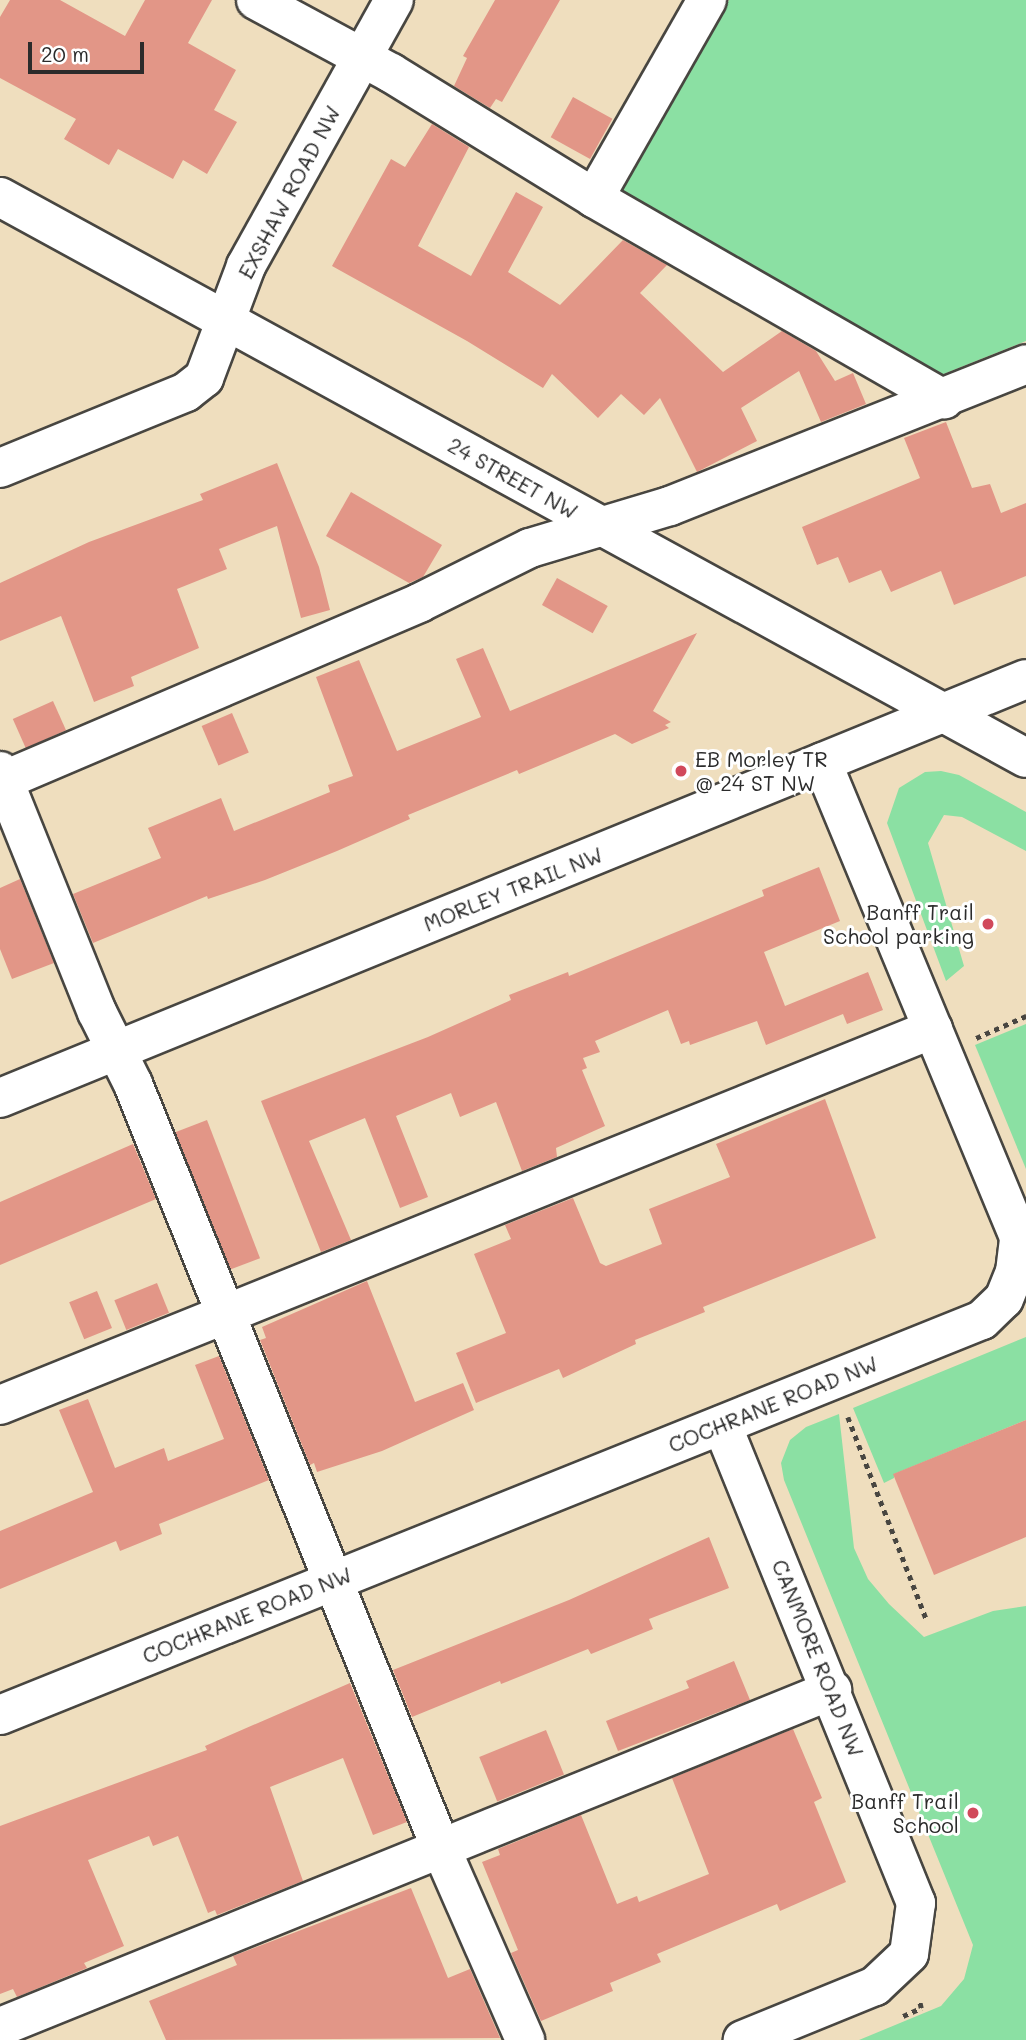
<!DOCTYPE html>
<style>
body{margin:0}
#map{position:relative;width:1026px;height:2040px;overflow:hidden;background:#efdebe;font-family:Mali,sans-serif}
div>[style]{position:absolute}
[style*='--x']{left:calc(var(--x)*1px);top:calc(var(--y)*1px);width:calc(var(--w)*1px);rotate:calc(var(--a)*1deg)}
.green>*{inset:0;background:#8be0a3}
.building>*{inset:0;background:#e29687;transform-origin:0 0}
.path>*{height:4.5px;margin-top:-2.25px;transform-origin:0;background:repeating-linear-gradient(90deg,#484641 0 5px,transparent 0 10px)}
.roads{filter:drop-shadow(2px 0 #484641) drop-shadow(-2px 0 #484641) drop-shadow(0 2px #484641) drop-shadow(0 -2px #484641)}
.minor>*{height:38px;margin:-19px;padding:0 19px;transform-origin:19px;border-radius:19px;background:#fff}
.dots>*{width:19px;height:19px;translate:-50% -50%;box-sizing:border-box;border:4px solid #fff;border-radius:50%}
span{translate:-50% -50%;white-space:nowrap;text-align:center;line-height:1.15;-webkit-text-stroke:6px #fff;paint-order:stroke}
.street-label{font-size:21px;color:#2b2b2b}
.poi-label{font-size:21px;color:#2b2b2b}
.left{translate:0 -50%;text-align:left}
.right{translate:-100% -50%;text-align:right}
.scale{position:absolute;left:28px;top:42px;width:116px;height:32px;box-sizing:border-box;border:4px solid #2b2b2b;border-top:0;padding-left:9px;font-size:21px;line-height:24px;white-space:nowrap;color:#2b2b2b;-webkit-text-stroke:5px #fff;paint-order:stroke}
</style>
<div id="map">
<div class="green">
<i style="clip-path:polygon(729px 0,1026px 0,1026px 341px,936px 377px,620px 192px)"></i>
<i style="clip-path:polygon(941px 771px,959px 775px,1026px 812px,1026px 851px,962px 817px,944px 815px,928px 843px,964px 966px,946px 981px,887px 823px,899px 788px,925px 772px)"></i>
<i style="clip-path:polygon(1026px 1024px,1026px 1169px,975px 1045px)"></i>
<i style="clip-path:polygon(1026px 1337px,1026px 1420px,894px 1474px,894px 1478px,884px 1483px,853px 1408px)"></i>
<i style="clip-path:polygon(839px 1414px,854px 1548px,868px 1579px,889px 1604px,924px 1637px,993px 1611px,1026px 1606px,1026px 2040px,859px 2040px,941px 2006px,964px 1979px,973px 1945px,784px 1480px,781px 1463px,790px 1440px,806px 1427px)"></i>
</div>
<div class="building">
<i style="clip-path:polygon(10px 0,60px 0,125px 36px,145px 0,212px 0,188px 43px,236px 70px,214px 110px,237px 122px,207px 174px,183px 160px,173px 179px,118px 149px,109px 165px,64px 139px,76px 119px,0 78px,0 17px)"></i>
<i style="clip-path:polygon(495px 0,560px 0,502px 102px,496px 99px,490px 108px,454px 86px,467px 58px,463px 56px)"></i>
<i style="left:573px;top:97px;width:45px;height:46px;rotate:29deg"></i>
<i style="clip-path:polygon(432px 124px,469px 147px,418px 246px,471px 276px,516px 192px,543px 207px,508px 272px,560px 305px,623px 240px,667px 265px,640px 293px,723px 372px,782px 331px,816px 351px,835px 381px,853px 373px,866px 404px,821px 422px,799px 371px,741px 408px,757px 441px,697px 472px,660px 398px,644px 415px,621px 394px,598px 418px,552px 374px,543px 388px,467px 341px,332px 266px,391px 159px,405px 167px)"></i>
<i style="clip-path:polygon(946px 422px,972px 488px,990px 484px,1001px 513px,1026px 503px,1026px 576px,954px 605px,941px 571px,891px 592px,881px 570px,849px 583px,838px 557px,817px 565px,802px 527px,920px 478px,904px 438px)"></i>
<i style="clip-path:polygon(277px 463px,319px 567px,330px 610px,301px 618px,277px 526px,219px 549px,227px 569px,177px 589px,199px 648px,131px 677px,134px 686px,94px 702px,61px 616px,0 641px,0 583px,89px 542px,203px 500px,200px 494px)"></i>
<i style="clip-path:polygon(351px 492px,442px 545px,423px 577px,409px 583px,326px 536px)"></i>
<i style="left:557px;top:578px;width:58px;height:31px;rotate:29deg"></i>
<i style="clip-path:polygon(697px 633px,653px 711px,671px 722px,665px 725px,669px 728px,632px 744px,615px 734px,519px 774px,517px 770px,408px 815px,410px 819px,337px 851px,265px 880px,208px 899px,207px 896px,93px 943px,73px 894px,161px 858px,148px 828px,221px 798px,234px 831px,330px 792px,328px 785px,353px 776px,316px 677px,359px 660px,397px 751px,481px 717px,456px 659px,483px 648px,510px 711px)"></i>
<i style="left:53px;top:701px;width:32px;height:44px;rotate:66deg"></i>
<i style="left:232px;top:713px;width:43px;height:33px;rotate:67deg"></i>
<i style="clip-path:polygon(819px 867px,840px 921px,764px 952px,785px 1006px,868px 972px,883px 1010px,847px 1024px,843px 1014px,766px 1045px,757px 1021px,690px 1045px,689px 1041px,681px 1044px,668px 1010px,595px 1041px,600px 1052px,583px 1058px,587px 1068px,582px 1070px,605px 1126px,556px 1148px,557px 1157px,522px 1171px,496px 1102px,460px 1117px,451px 1093px,396px 1116px,428px 1197px,400px 1208px,365px 1118px,309px 1141px,351px 1240px,321px 1252px,261px 1101px,428px 1037px,511px 1000px,509px 995px,568px 972px,569px 976px,764px 896px,762px 890px)"></i>
<i style="clip-path:polygon(20px 879px,54px 963px,12px 979px,0 949px,0 888px)"></i>
<i style="clip-path:polygon(825px 1099px,876px 1238px,703px 1307px,705px 1312px,635px 1340px,636px 1344px,563px 1378px,559px 1369px,476px 1403px,456px 1353px,506px 1333px,474px 1254px,511px 1239px,505px 1225px,573px 1198px,600px 1263px,606px 1266px,662px 1244px,649px 1209px,730px 1177px,716px 1144px)"></i>
<i style="left:207px;top:1120px;width:148px;height:34px;rotate:69deg"></i>
<i style="clip-path:polygon(133px 1144px,156px 1199px,0 1265px,0 1202px)"></i>
<i style="clip-path:polygon(367px 1281px,415px 1402px,463px 1383px,474px 1410px,382px 1451px,317px 1472px,314px 1463px,310px 1465px,260px 1340px,266px 1338px,262px 1327px)"></i>
<i style="left:157px;top:1283px;width:32px;height:46px;rotate:68deg"></i>
<i style="left:97px;top:1291px;width:40px;height:30px;rotate:68deg"></i>
<i style="clip-path:polygon(219px 1356px,269px 1480px,159px 1524px,162px 1534px,120px 1551px,116px 1541px,0 1589px,0 1531px,93px 1492px,59px 1410px,88px 1399px,115px 1468px,164px 1448px,168px 1461px,224px 1439px,195px 1365px)"></i>
<i style="clip-path:polygon(1026px 1420px,1026px 1537px,934px 1575px,893px 1474px)"></i>
<i style="clip-path:polygon(709px 1537px,729px 1588px,649px 1619px,653px 1629px,591px 1654px,588px 1649px,501px 1684px,500px 1681px,412px 1717px,393px 1670px,569px 1600px)"></i>
<i style="clip-path:polygon(734px 1661px,750px 1700px,618px 1751px,606px 1721px,689px 1688px,686px 1681px)"></i>
<i style="clip-path:polygon(350px 1683px,407px 1822px,373px 1835px,343px 1758px,270px 1787px,303px 1881px,217px 1915px,215px 1910px,208px 1913px,178px 1836px,153px 1846px,149px 1836px,88px 1860px,124px 1946px,84px 1963px,87px 1968px,17px 1997px,13px 1989px,0 1994px,0 1826px,207px 1750px,205px 1746px)"></i>
<i style="clip-path:polygon(793px 1729px,822px 1798px,814px 1802px,846px 1882px,780px 1911px,777px 1904px,657px 1954px,661px 1962px,610px 1983px,613px 1991px,541px 2021px,511px 1953px,518px 1950px,482px 1862px,500px 1855px,498px 1849px,581px 1815px,617px 1904px,637px 1896px,639px 1902px,709px 1874px,672px 1778px)"></i>
<i style="left:546px;top:1730px;width:48px;height:72px;rotate:68deg"></i>
<i style="clip-path:polygon(411px 1888px,448px 1978px,470px 1969px,500px 2038px,166px 2040px,149px 2001px,237px 1965px,233px 1956px)"></i>
</div>
<div class="path">
<i style="--x:976;--y:1038;--w:55;--a:-23.7"></i>
<i style="--x:848;--y:1417;--w:216;--a:68.8"></i>
<i style="--x:903;--y:2016;--w:20;--a:-24"></i>
<i style="--x:921;--y:2008;--w:9;--a:-103"></i>
</div>
<div class="roads">
<div class="minor">
<i style="--x:256;--y:0;--w:153;--a:28.4"></i>
<i style="--x:391;--y:73;--w:238;--a:31.6"></i>
<i style="--x:594;--y:198;--w:404;--a:29.9"></i>
<i style="--x:0;--y:197;--w:1169;--a:28.67"></i>
<i style="--x:594;--y:198;--w:228;--a:-60.3"></i>
<i style="--x:0;--y:468;--w:201;--a:-22.2"></i>
<i style="--x:186;--y:392;--w:23;--a:-38"></i>
<i style="--x:204;--y:378;--w:120;--a:-69.4"></i>
<i style="--x:246;--y:266;--w:304;--a:-60.9"></i>
<i style="--x:0;--y:771;--w:260;--a:68.1"></i>
<i style="--x:97;--y:1012;--w:80;--a:63.4"></i>
<i style="--x:133;--y:1084;--w:822;--a:68.06"></i>
<i style="--x:440;--y:1846;--w:212;--a:66.3"></i>
<i style="--x:0;--y:782;--w:456;--a:-23.1"></i>
<i style="--x:419;--y:603;--w:124;--a:-26.4"></i>
<i style="--x:530;--y:548;--w:146;--a:-16.7"></i>
<i style="--x:670;--y:506;--w:383;--a:-21.7"></i>
<i style="--x:0;--y:1098;--w:1108;--a:-22.21"></i>
<i style="--x:0;--y:1405;--w:1006;--a:-21.95"></i>
<i style="--x:722;--y:1425;--w:516;--a:67.91"></i>
<i style="--x:916;--y:1903;--w:51;--a:97.8"></i>
<i style="--x:909;--y:1954;--w:47;--a:136.7"></i>
<i style="--x:875;--y:1986;--w:143;--a:157.8"></i>
<i style="--x:0;--y:1715;--w:1058;--a:-21.91"></i>
<i style="--x:982;--y:1320;--w:30;--a:-44"></i>
<i style="--x:1004;--y:1299;--w:29;--a:-68"></i>
<i style="--x:1015;--y:1272;--w:35;--a:-83"></i>
<i style="--x:1019;--y:1237;--w:514;--a:-112.53"></i>
<i style="--x:0;--y:2027;--w:898;--a:-22.05"></i>
</div>
</div>
<div class="dots">
<i style="left:681px;top:771px;background:#d1495b"></i>
<i style="left:988px;top:924px;background:#d1495b"></i>
<i style="left:973px;top:1813px;background:#d1495b"></i>
</div>
<div class="street-label">
<span style="left:289px;top:192px;rotate:-62deg">EXSHAW ROAD NW</span>
<span style="left:513px;top:478px;rotate:29deg">24 STREET NW</span>
<span style="left:513px;top:889px;rotate:-22deg">MORLEY TRAIL NW</span>
<span style="left:773px;top:1404px;rotate:-22deg">COCHRANE ROAD NW</span>
<span style="left:247px;top:1615px;rotate:-22deg">COCHRANE ROAD NW</span>
<span style="left:818px;top:1658px;rotate:68deg">CANMORE ROAD NW</span>
</div>
<div class="poi-label">
<span class="left" style="left:695px;top:771px">EB Morley TR<br>@ 24 ST NW</span>
<span class="right" style="left:974px;top:924px">Banff Trail<br>School parking</span>
<span class="right" style="left:959px;top:1813px">Banff Trail<br>School</span>
</div>
<div class="scale">20 m</div>
</div>
